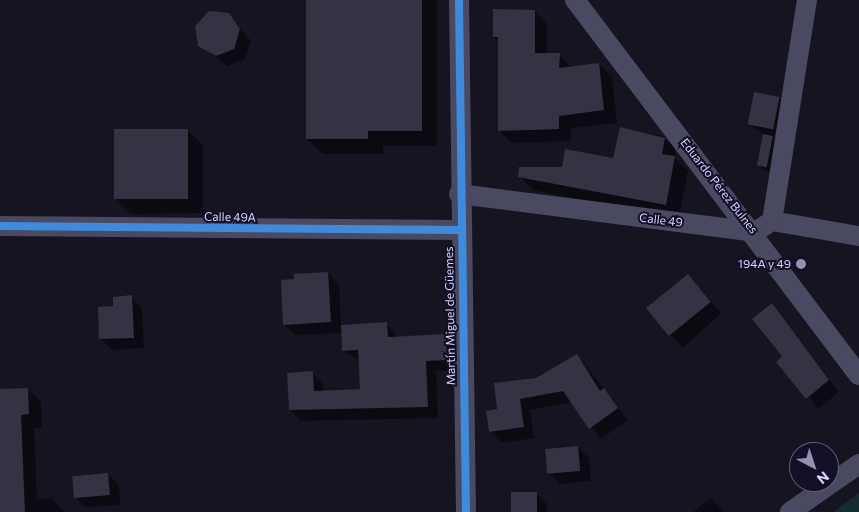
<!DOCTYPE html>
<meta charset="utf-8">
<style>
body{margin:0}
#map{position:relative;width:859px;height:512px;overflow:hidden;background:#161421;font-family:Commissioner,sans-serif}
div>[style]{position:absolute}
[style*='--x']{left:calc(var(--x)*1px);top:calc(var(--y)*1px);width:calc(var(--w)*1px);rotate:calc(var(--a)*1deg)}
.green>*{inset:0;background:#132c2d}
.shadow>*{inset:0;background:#0007;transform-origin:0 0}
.building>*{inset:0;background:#343243;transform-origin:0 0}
.street>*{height:20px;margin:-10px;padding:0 10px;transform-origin:10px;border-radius:10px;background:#4a4962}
.cycleway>*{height:8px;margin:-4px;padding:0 4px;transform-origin:4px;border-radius:4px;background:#408adc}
.dots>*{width:14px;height:14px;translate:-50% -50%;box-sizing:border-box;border:2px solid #130f26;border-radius:50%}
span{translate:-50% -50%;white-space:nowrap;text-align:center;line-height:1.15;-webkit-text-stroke:4px #130f26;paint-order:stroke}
.street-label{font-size:12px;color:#d9d4ff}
.poi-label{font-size:12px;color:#d9d4ff}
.right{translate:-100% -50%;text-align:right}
.north{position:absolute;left:789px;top:442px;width:50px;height:50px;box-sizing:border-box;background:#130f26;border:1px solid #625e7d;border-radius:50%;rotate:140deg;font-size:14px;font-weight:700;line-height:20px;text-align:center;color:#d9d4ff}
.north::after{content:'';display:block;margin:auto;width:18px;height:22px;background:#9591b1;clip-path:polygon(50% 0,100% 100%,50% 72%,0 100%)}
</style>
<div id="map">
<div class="green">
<i style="clip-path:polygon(859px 493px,859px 512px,833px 512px)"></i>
</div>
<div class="shadow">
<i style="clip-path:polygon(307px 0,437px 0,437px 146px,383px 146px,383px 154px,323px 154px,307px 139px)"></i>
<i style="clip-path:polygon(535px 11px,547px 24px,547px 54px,559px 54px,572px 68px,599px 64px,612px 77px,617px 123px,571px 128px,571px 141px,512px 143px,499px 130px,499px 41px,494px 37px)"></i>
<i style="clip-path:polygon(228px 14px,251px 41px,245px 59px,227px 66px,200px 45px)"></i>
<i style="clip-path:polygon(779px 98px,790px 109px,785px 139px,772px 137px,778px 143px,774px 173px,765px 171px,759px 166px,764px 135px,750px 124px)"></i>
<i style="clip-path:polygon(621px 128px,662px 136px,675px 149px,675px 158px,688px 171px,679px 218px,533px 190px,520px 176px,614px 159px)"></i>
<i style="clip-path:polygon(187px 130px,203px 145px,203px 213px,131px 214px,115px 198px)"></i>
<i style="clip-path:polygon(328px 273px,339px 284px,341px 326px,387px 324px,398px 338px,445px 335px,456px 346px,457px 370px,436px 371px,438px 418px,301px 421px,290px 410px,312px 373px,323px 383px,323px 392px,361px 390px,360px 361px,343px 351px,342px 333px,295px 335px,284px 324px,295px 280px)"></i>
<i style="left:688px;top:276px;width:50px;height:52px;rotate:48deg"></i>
<i style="clip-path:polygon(131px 297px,142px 308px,144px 348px,112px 350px,101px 339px,114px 308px)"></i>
<i style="clip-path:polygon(772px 305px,839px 392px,818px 409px,784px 357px)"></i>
<i style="clip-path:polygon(577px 355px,628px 420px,601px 439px,572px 402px,530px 410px,534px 438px,502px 443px,491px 432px,499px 410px)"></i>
<i style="clip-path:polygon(28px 389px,41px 402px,42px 427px,34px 428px,37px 499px,51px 498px,65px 512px,0 512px,0 391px)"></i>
<i style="clip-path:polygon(578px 447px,589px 458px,591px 481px,560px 484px,549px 473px)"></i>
<i style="clip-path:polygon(108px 474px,119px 485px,120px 505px,85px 507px,74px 496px)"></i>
<i style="clip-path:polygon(536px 493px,547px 504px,547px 512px,512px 512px)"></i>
<i style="clip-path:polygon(711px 498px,724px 512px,693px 512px)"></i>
</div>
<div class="building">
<i style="clip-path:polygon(306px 0,422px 0,422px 131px,368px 131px,368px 139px,306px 139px)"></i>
<i style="clip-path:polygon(493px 9px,535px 10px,535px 53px,560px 53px,559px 68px,599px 63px,604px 110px,559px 116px,559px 129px,498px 131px,498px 37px,493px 37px)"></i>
<i style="clip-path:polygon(209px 11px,229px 13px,240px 29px,234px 49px,216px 56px,198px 46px,195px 26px)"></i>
<i style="left:754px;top:92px;width:26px;height:33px;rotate:11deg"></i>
<i style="clip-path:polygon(620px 127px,665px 138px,662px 154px,675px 156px,666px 205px,518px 177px,519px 167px,562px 167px,565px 149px,613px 158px)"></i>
<i style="left:114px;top:129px;width:74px;height:70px"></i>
<i style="left:763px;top:134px;width:10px;height:32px;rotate:11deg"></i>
<i style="clip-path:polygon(328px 272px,331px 322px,283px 325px,281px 280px,294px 279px,294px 274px)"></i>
<i style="left:688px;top:274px;width:36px;height:54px;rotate:51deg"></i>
<i style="clip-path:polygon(132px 295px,134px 338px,99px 339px,98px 307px,113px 306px,113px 297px)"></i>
<i style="clip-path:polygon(772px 303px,829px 380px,806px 399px,776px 362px,782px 356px,752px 319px)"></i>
<i style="clip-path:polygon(387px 322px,388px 337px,446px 334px,447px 360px,426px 361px,428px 407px,289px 410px,287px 373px,313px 371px,314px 391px,360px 389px,358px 350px,342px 351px,341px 325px)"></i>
<i style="clip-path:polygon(577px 354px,600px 391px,604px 388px,618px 408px,589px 429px,563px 391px,520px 399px,524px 427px,489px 432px,486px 411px,497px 409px,494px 383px,536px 378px)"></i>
<i style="clip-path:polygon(28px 388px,29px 414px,21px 415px,25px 512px,0 512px,0 389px)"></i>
<i style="left:578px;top:446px;width:25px;height:33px;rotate:85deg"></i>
<i style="left:108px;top:473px;width:22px;height:36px;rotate:85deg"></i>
<i style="left:511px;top:492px;width:26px;height:20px"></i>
</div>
<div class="street">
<i style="--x:459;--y:0;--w:512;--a:89.22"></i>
<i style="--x:575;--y:0;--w:470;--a:52.9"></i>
<i style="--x:459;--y:194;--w:298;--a:7.3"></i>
<i style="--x:755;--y:232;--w:20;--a:-33"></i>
<i style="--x:772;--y:221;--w:88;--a:9.8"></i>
<i style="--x:772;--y:221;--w:224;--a:-81"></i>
<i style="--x:0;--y:226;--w:460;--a:0.5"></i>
<i style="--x:790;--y:512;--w:84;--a:-34.8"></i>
</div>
<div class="cycleway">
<i style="--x:459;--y:0;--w:512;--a:89.22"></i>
<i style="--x:0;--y:226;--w:460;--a:0.5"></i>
</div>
<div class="dots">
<i style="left:801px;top:264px;background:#9591b1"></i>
</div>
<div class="street-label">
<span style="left:719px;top:186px;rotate:52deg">Eduardo Pérez Bulnes</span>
<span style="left:230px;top:217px;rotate:1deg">Calle 49A</span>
<span style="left:661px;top:220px;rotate:7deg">Calle 49</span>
<span style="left:450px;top:316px;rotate:-91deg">Martín Miguel de Güemes</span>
</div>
<div class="poi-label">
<span class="right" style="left:791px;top:264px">194A y 49</span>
</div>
<div class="north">N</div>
</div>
